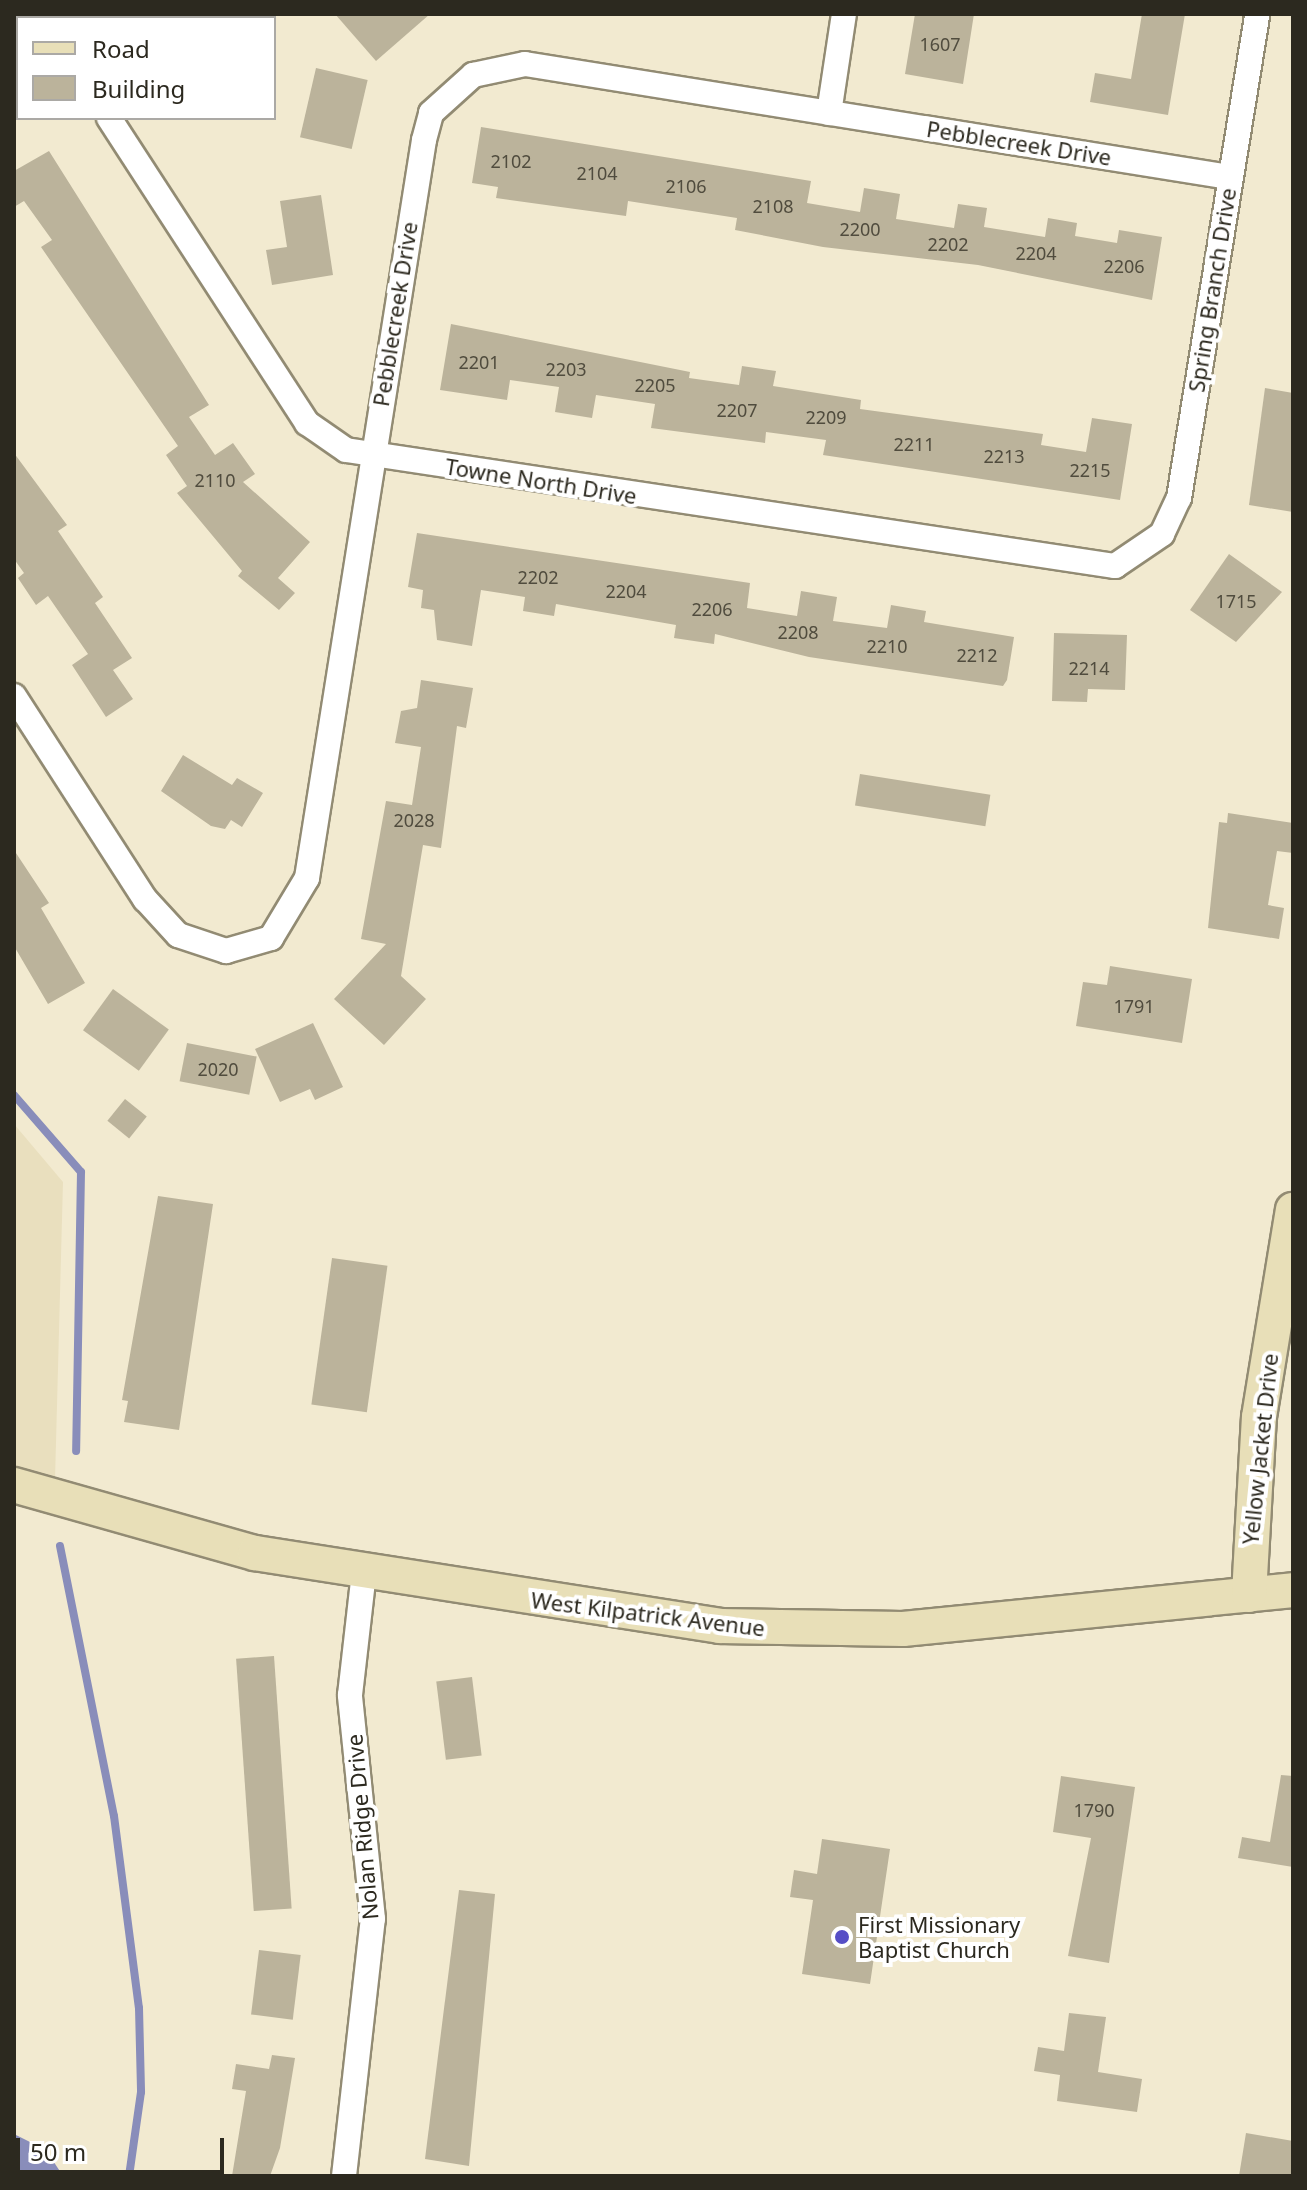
<!DOCTYPE html>
<style>
body{margin:0}
#map{position:relative;width:1307px;height:2190px;overflow:hidden;background:#f2ead0;font-family:"Noto Sans",sans-serif}
div>[style]{position:absolute}
[style*='--x']{left:calc(var(--x)*1px);top:calc(var(--y)*1px);width:calc(var(--w)*1px);rotate:calc(var(--a)*1deg)}
.built>*{inset:0;background:#e9dfbe}
.water>*{inset:0;background:#898dba}
.stream>*{height:8px;margin:-4px;padding:0 4px;transform-origin:4px;border-radius:4px;background:#898dba}
.building>*{inset:0;background:#bbb39b;transform-origin:0 0}
.roads{filter:drop-shadow(2px 0 #928b73) drop-shadow(-2px 0 #928b73) drop-shadow(0 2px #928b73) drop-shadow(0 -2px #928b73)}
.street>*{height:24px;margin:-12px;padding:0 12px;transform-origin:12px;border-radius:12px;background:#fff}
.secondary>*{height:34px;margin:-17px;padding:0 17px;transform-origin:17px;border-radius:17px;background:#e8dfb8}
.dots>*{width:22px;height:22px;translate:-50% -50%;box-sizing:border-box;border:4px solid #fff;border-radius:50%}
span{translate:-50% -50%;white-space:nowrap;text-align:center;line-height:1.15;-webkit-text-stroke:8px #fff;paint-order:stroke}
.number-label{font-size:18px;color:#504c3e}
.number-label span{-webkit-text-stroke-width:0}
.street-label{font-size:22px;color:#2c291f}
.poi-label{font-size:22px;color:#2c291f}
.left{translate:0 -50%;text-align:left}
.frame{position:absolute;inset:0;border:16px solid #2c291f;pointer-events:none}
.legend{position:absolute;left:16px;top:16px;width:260px;height:104px;box-sizing:border-box;background:#fff;border:2px solid #aba9a5;margin:0;padding:10px 14px;list-style:none;font-size:24px;color:#2c291f}
.legend li{display:flex;align-items:center;gap:16px;height:40px}
.legend b{width:40px;border:2px solid #aba9a5}
.scale{position:absolute;left:16px;top:2138px;width:208px;height:36px;box-sizing:border-box;border:4px solid #2c291f;border-top:0;padding-left:10px;font-size:24px;line-height:28px;white-space:nowrap;color:#2c291f;-webkit-text-stroke:6px #fff;paint-order:stroke}
</style>
<div id="map">
<div class="built">
<i style="clip-path:polygon(14px 1124px,63px 1182px,55px 1480px,14px 1465px)"></i>
</div>
<div class="water">
<i style="clip-path:polygon(14px 2134px,46px 2150px,63px 2176px,14px 2176px)"></i>
</div>
<div class="stream">
<i style="--x:14;--y:1095;--w:102;--a:49"></i>
<i style="--x:81;--y:1172;--w:279;--a:91"></i>
<i style="--x:60;--y:1546;--w:275;--a:78.7"></i>
<i style="--x:114;--y:1816;--w:194;--a:82.6"></i>
<i style="--x:139;--y:2008;--w:84;--a:88.6"></i>
<i style="--x:141;--y:2092;--w:85;--a:98.1"></i>
</div>
<div class="building">
<i style="clip-path:polygon(335px 14px,430px 14px,376px 61px)"></i>
<i style="clip-path:polygon(915px 14px,974px 14px,963px 84px,905px 74px)"></i>
<i style="clip-path:polygon(1142px 14px,1185px 14px,1168px 115px,1090px 102px,1095px 73px,1131px 79px)"></i>
<i style="left:316px;top:68px;width:53px;height:71px;rotate:13deg"></i>
<i style="clip-path:polygon(481px 127px,811px 181px,807px 203px,860px 212px,864px 188px,900px 194px,896px 219px,954px 228px,958px 204px,987px 208px,984px 227px,1045px 237px,1048px 218px,1077px 223px,1075px 236px,1117px 243px,1119px 230px,1162px 237px,1152px 300px,978px 265px,823px 247px,735px 230px,737px 218px,628px 201px,626px 216px,496px 198px,498px 187px,472px 183px)"></i>
<i style="clip-path:polygon(49px 151px,209px 405px,189px 417px,215px 455px,233px 443px,255px 474px,243px 482px,310px 542px,278px 578px,295px 593px,279px 610px,238px 576px,242px 571px,177px 493px,187px 486px,166px 455px,178px 446px,41px 247px,52px 240px,24px 201px,14px 207px,14px 171px)"></i>
<i style="clip-path:polygon(321px 195px,333px 275px,272px 285px,266px 250px,287px 247px,280px 201px)"></i>
<i style="clip-path:polygon(451px 324px,690px 372px,689px 378px,739px 385px,742px 366px,776px 371px,773px 386px,861px 400px,860px 409px,1043px 434px,1041px 445px,1086px 452px,1092px 418px,1132px 424px,1120px 500px,823px 455px,826px 440px,766px 432px,765px 443px,651px 428px,655px 404px,596px 395px,592px 418px,555px 412px,559px 387px,510px 380px,507px 400px,440px 390px)"></i>
<i style="clip-path:polygon(1265px 388px,1293px 393px,1293px 512px,1249px 505px)"></i>
<i style="clip-path:polygon(14px 453px,67px 525px,58px 531px,103px 597px,95px 603px,132px 658px,113px 670px,133px 699px,106px 717px,72px 665px,88px 654px,48px 596px,36px 605px,18px 578px,24px 573px,14px 559px)"></i>
<i style="clip-path:polygon(417px 533px,750px 583px,747px 608px,797px 616px,801px 591px,837px 597px,833px 621px,887px 628px,891px 605px,926px 611px,924px 622px,1014px 637px,1007px 680px,1003px 686px,809px 657px,715px 634px,714px 644px,674px 638px,676px 625px,556px 604px,554px 616px,523px 611px,525px 597px,481px 590px,472px 646px,437px 640px,434px 610px,421px 608px,423px 590px,408px 587px)"></i>
<i style="clip-path:polygon(1229px 554px,1282px 592px,1236px 642px,1190px 610px)"></i>
<i style="clip-path:polygon(1054px 633px,1127px 635px,1125px 690px,1088px 689px,1087px 702px,1052px 701px)"></i>
<i style="clip-path:polygon(421px 680px,473px 688px,466px 728px,457px 726px,441px 848px,423px 845px,401px 976px,426px 999px,384px 1045px,334px 999px,386px 944px,361px 939px,386px 801px,412px 805px,421px 747px,395px 743px,401px 711px,417px 708px)"></i>
<i style="clip-path:polygon(183px 755px,232px 785px,237px 778px,263px 793px,242px 827px,231px 820px,225px 829px,211px 826px,161px 791px)"></i>
<i style="left:860px;top:774px;width:132px;height:32px;rotate:9deg"></i>
<i style="clip-path:polygon(1228px 813px,1293px 823px,1293px 853px,1277px 851px,1268px 905px,1284px 908px,1279px 939px,1208px 928px,1219px 822px,1227px 823px)"></i>
<i style="clip-path:polygon(14px 850px,49px 903px,41px 908px,85px 983px,48px 1004px,14px 946px)"></i>
<i style="clip-path:polygon(1110px 966px,1192px 979px,1182px 1043px,1076px 1026px,1083px 982px,1107px 985px)"></i>
<i style="left:113px;top:989px;width:69px;height:51px;rotate:36deg"></i>
<i style="clip-path:polygon(313px 1023px,343px 1087px,315px 1100px,310px 1089px,280px 1102px,255px 1049px)"></i>
<i style="left:187px;top:1043px;width:71px;height:39px;rotate:11deg"></i>
<i style="left:125px;top:1099px;width:28px;height:28px;rotate:39deg"></i>
<i style="clip-path:polygon(158px 1196px,213px 1204px,179px 1430px,124px 1422px,128px 1401px,122px 1400px)"></i>
<i style="left:332px;top:1258px;width:56px;height:148px;rotate:8deg"></i>
<i style="left:274px;top:1656px;width:253px;height:38px;rotate:86deg"></i>
<i style="left:472px;top:1677px;width:79px;height:36px;rotate:83deg"></i>
<i style="clip-path:polygon(1281px 1775px,1293px 1776px,1293px 1867px,1238px 1858px,1242px 1837px,1270px 1842px)"></i>
<i style="clip-path:polygon(1061px 1776px,1135px 1787px,1109px 1963px,1068px 1956px,1091px 1838px,1053px 1832px)"></i>
<i style="clip-path:polygon(822px 1839px,890px 1849px,870px 1984px,802px 1974px,813px 1900px,790px 1897px,794px 1870px,817px 1874px)"></i>
<i style="clip-path:polygon(459px 1890px,495px 1894px,469px 2166px,425px 2159px)"></i>
<i style="left:259px;top:1950px;width:42px;height:65px;rotate:7deg"></i>
<i style="clip-path:polygon(1069px 2013px,1106px 2017px,1098px 2072px,1142px 2079px,1137px 2112px,1057px 2101px,1060px 2075px,1034px 2071px,1038px 2047px,1064px 2051px)"></i>
<i style="clip-path:polygon(272px 2055px,295px 2058px,280px 2148px,270px 2176px,232px 2176px,246px 2091px,232px 2089px,236px 2064px,269px 2069px)"></i>
<i style="clip-path:polygon(1246px 2133px,1293px 2141px,1293px 2176px,1239px 2176px)"></i>
</div>
<div class="roads">
<div class="street">
<i style="--x:42;--y:14;--w:5;--a:53"></i>
<i style="--x:829;--y:113;--w:100;--a:-81.4"></i>
<i style="--x:109;--y:118;--w:364;--a:57"></i>
<i style="--x:307;--y:423;--w:47;--a:34.7"></i>
<i style="--x:346;--y:450;--w:778;--a:8.58"></i>
<i style="--x:1115;--y:566;--w:57;--a:-34.2"></i>
<i style="--x:1162;--y:534;--w:40;--a:-65"></i>
<i style="--x:1179;--y:498;--w:490;--a:-80.8"></i>
<i style="--x:14;--y:696;--w:242;--a:57.2"></i>
<i style="--x:145;--y:899;--w:49;--a:47.5"></i>
<i style="--x:178;--y:935;--w:51;--a:18.4"></i>
<i style="--x:226;--y:951;--w:47;--a:-16.1"></i>
<i style="--x:271;--y:938;--w:70;--a:-59"></i>
<i style="--x:307;--y:878;--w:747;--a:-80.99"></i>
<i style="--x:424;--y:140;--w:28;--a:-75"></i>
<i style="--x:431;--y:113;--w:57;--a:-42.1"></i>
<i style="--x:473;--y:75;--w:53;--a:-11.9"></i>
<i style="--x:525;--y:64;--w:714;--a:9.11"></i>
<i style="--x:344;--y:2176;--w:259;--a:-83.6"></i>
<i style="--x:373;--y:1919;--w:225;--a:-95.9"></i>
<i style="--x:350;--y:1695;--w:123;--a:-83.5"></i>
</div>
<div class="secondary">
<i style="--x:14;--y:1485;--w:250;--a:15.8"></i>
<i style="--x:255;--y:1553;--w:470;--a:8.9"></i>
<i style="--x:719;--y:1626;--w:184;--a:0.9"></i>
<i style="--x:903;--y:1629;--w:392;--a:-5.7"></i>
<i style="--x:1249;--y:1595;--w:178;--a:-86.8"></i>
<i style="--x:1259;--y:1417;--w:210;--a:-80.7"></i>
</div>
</div>
<div class="dots">
<i style="left:842px;top:1937px;background:#564ec6"></i>
</div>
<div class="number-label">
<span style="left:940px;top:44px">1607</span>
<span style="left:511px;top:161px">2102</span>
<span style="left:597px;top:173px">2104</span>
<span style="left:686px;top:186px">2106</span>
<span style="left:773px;top:206px">2108</span>
<span style="left:860px;top:229px">2200</span>
<span style="left:948px;top:244px">2202</span>
<span style="left:1036px;top:253px">2204</span>
<span style="left:1124px;top:266px">2206</span>
<span style="left:479px;top:362px">2201</span>
<span style="left:566px;top:369px">2203</span>
<span style="left:655px;top:385px">2205</span>
<span style="left:737px;top:410px">2207</span>
<span style="left:826px;top:417px">2209</span>
<span style="left:914px;top:444px">2211</span>
<span style="left:1004px;top:456px">2213</span>
<span style="left:1090px;top:470px">2215</span>
<span style="left:215px;top:480px">2110</span>
<span style="left:538px;top:577px">2202</span>
<span style="left:626px;top:591px">2204</span>
<span style="left:1236px;top:601px">1715</span>
<span style="left:712px;top:609px">2206</span>
<span style="left:798px;top:632px">2208</span>
<span style="left:887px;top:646px">2210</span>
<span style="left:977px;top:655px">2212</span>
<span style="left:1089px;top:668px">2214</span>
<span style="left:414px;top:820px">2028</span>
<span style="left:1134px;top:1006px">1791</span>
<span style="left:218px;top:1069px">2020</span>
<span style="left:1094px;top:1810px">1790</span>
</div>
<div class="street-label">
<span style="left:1019px;top:143px;rotate:9deg">Pebblecreek Drive</span>
<span style="left:1212px;top:290px;rotate:-81deg">Spring Branch Drive</span>
<span style="left:395px;top:314px;rotate:-81deg">Pebblecreek Drive</span>
<span style="left:541px;top:481px;rotate:9deg">Towne North Drive</span>
<span style="left:1260px;top:1449px;rotate:-84deg">Yellow Jacket Drive</span>
<span style="left:648px;top:1614px;rotate:7deg">West Kilpatrick Avenue</span>
<span style="left:362px;top:1827px;rotate:-95deg">Nolan Ridge Drive</span>
</div>
<div class="poi-label">
<span class="left" style="left:858px;top:1937px">First Missionary<br>Baptist Church</span>
</div>
<div class="frame"></div>
<ul class="legend">
<li><b style="height:10px;background:#e8dfb8"></b>Road</li>
<li><b style="height:22px;background:#bbb39b"></b>Building</li>
</ul>
<div class="scale">50 m</div>
</div>
